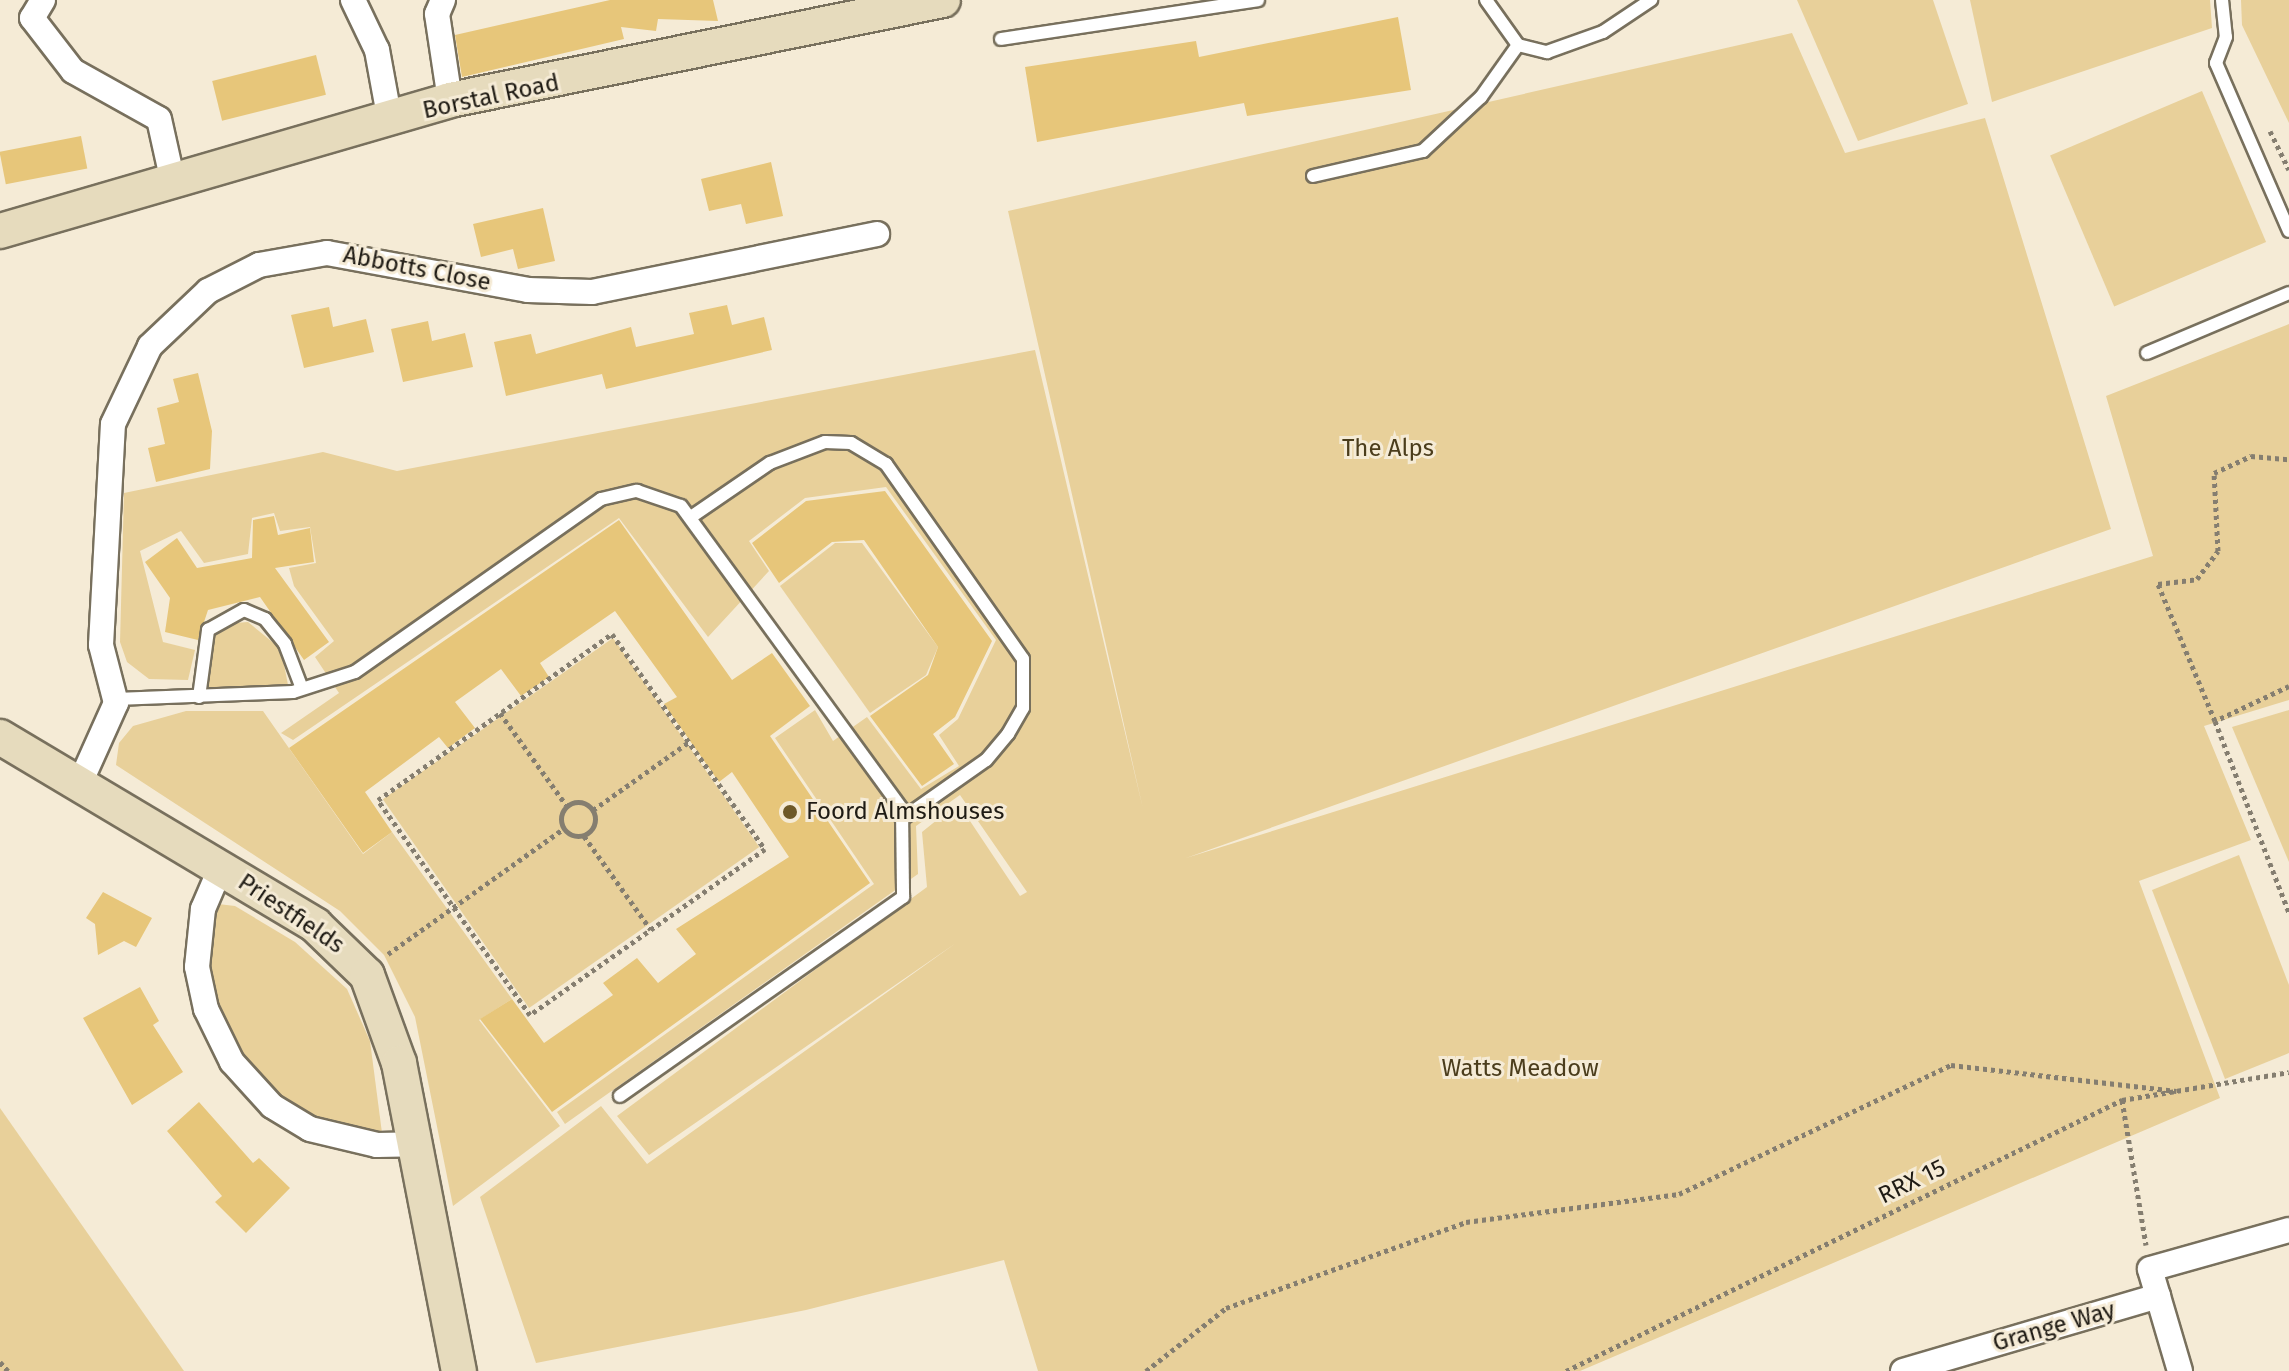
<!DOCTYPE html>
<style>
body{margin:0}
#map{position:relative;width:2289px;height:1371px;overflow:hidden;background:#f5ebd6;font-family:"Fira Sans",sans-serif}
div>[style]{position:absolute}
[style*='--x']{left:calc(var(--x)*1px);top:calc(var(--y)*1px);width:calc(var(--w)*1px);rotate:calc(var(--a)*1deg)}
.green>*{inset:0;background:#e8d09a;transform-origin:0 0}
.building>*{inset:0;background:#e7c67a;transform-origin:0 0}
.path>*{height:5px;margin-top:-2.5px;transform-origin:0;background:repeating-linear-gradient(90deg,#857e70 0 4px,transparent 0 8px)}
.path>.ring{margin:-2.5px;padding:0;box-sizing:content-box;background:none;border:5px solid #857e70;border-radius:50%}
.roads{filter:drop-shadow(2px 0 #78705d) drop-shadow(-2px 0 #78705d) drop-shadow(0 2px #78705d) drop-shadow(0 -2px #78705d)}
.lane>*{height:12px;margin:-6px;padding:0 6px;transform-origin:6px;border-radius:6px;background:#fff}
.street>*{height:24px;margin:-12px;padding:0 12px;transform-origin:12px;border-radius:12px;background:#fff}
.secondary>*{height:34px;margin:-17px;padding:0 17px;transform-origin:17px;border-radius:17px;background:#e6dbbd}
.dots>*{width:22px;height:22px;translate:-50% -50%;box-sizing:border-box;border:4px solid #f5ebd6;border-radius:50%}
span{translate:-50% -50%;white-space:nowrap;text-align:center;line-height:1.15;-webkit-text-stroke:6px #f5ebd6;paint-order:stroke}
.street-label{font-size:24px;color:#1f1b14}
.park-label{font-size:24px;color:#4b3d1c}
.poi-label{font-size:24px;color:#1f1b14}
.left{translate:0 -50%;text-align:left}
</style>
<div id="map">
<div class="green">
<i style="clip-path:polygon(1797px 0,1933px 0,1968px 104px,1858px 141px)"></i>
<i style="clip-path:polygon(1970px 0,2210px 0,2212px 28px,1992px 102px)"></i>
<i style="clip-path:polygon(2241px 0,2289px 0,2289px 123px,2242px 25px)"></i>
<i style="clip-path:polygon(1792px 33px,1845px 153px,1985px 118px,2111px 529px,1186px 858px,2153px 556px,2106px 396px,2289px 324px,2289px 700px,2204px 726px,2251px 840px,2139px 881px,2220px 1098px,1580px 1371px,1038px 1371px,1004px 1260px,806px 1310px,536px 1363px,480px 1197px,601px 1106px,647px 1164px,956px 943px,649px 1155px,617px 1116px,927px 887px,922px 832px,958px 803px,1020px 896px,1027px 892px,960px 795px,916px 826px,918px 874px,565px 1124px,557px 1112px,874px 884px,775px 738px,815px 710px,833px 741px,867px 717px,921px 789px,959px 766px,939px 735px,958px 719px,996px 640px,886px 487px,805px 498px,749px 541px,769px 571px,708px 637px,619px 518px,293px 740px,281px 733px,339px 693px,315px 657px,334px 641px,294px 586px,289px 568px,316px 563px,310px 527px,280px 531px,274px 513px,252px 518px,248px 554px,204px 563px,181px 531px,140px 551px,163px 642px,195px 650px,188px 680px,149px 679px,127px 662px,120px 642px,124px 493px,323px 452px,397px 471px,1035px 350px,1143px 809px,1008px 211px)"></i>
<i style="left:2202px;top:91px;width:164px;height:165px;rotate:67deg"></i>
<i style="clip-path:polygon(835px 543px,862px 543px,938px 647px,926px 675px,870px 713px,780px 586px)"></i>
<i style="clip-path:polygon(248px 622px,281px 649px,288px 685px,203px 692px,211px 639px,222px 624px)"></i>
<i style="left:613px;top:638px;width:255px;height:281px;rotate:55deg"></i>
<i style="clip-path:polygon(2289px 710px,2289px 862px,2232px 727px)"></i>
<i style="clip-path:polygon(186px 711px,263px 711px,363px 854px,392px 832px,512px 999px,479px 1020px,560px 1126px,453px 1206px,415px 1017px,384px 955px,340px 911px,116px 765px,119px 743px,133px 726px)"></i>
<i style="clip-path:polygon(2239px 855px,2289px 985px,2289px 1053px,2225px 1079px,2152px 890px)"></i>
<i style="clip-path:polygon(218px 904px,235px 906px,295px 942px,347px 989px,370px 1041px,382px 1133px,303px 1116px,263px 1085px,225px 1034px,207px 974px)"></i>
<i style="clip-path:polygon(0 1108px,184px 1371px,0 1371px)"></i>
</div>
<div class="building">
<i style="clip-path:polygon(610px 0,713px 0,718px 21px,658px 19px,656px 31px,621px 27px,624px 39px,462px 77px,455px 35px)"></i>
<i style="clip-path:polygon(1398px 17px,1411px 90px,1247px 116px,1244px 103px,1037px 142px,1025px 67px,1196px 41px,1199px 57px)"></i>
<i style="left:316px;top:55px;width:41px;height:107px;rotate:76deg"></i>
<i style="left:81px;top:136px;width:33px;height:83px;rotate:79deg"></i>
<i style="clip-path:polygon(771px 162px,783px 216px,746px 224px,741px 204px,709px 211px,701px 179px)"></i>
<i style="clip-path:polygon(543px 208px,555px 261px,518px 269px,513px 249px,481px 257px,473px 224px)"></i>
<i style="clip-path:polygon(727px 305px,732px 325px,764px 317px,772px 350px,606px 389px,602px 374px,506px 396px,494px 342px,531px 334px,536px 354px,631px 327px,636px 347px,694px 334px,689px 313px)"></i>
<i style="clip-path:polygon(329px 307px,333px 327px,366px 319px,374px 352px,304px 368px,291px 315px)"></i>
<i style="clip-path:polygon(428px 321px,432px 341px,465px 333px,473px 367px,403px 382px,391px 329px)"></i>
<i style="clip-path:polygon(198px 373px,212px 431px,210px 469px,156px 482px,148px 448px,165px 444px,157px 408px,179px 402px,173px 379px)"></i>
<i style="clip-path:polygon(885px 491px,992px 641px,955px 717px,933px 734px,954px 764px,922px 786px,870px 716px,928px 675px,938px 647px,864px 540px,832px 542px,779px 583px,752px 543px,806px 501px)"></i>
<i style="clip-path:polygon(274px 516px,278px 535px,310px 528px,314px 562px,275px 568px,329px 642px,304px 660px,260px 597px,208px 610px,198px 640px,165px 632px,170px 598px,145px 562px,177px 538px,197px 568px,252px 558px,253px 520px)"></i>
<i style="clip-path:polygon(619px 520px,732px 680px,772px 653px,810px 706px,770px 736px,870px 883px,552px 1112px,480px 1019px,512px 999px,544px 1043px,613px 995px,603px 983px,637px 958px,658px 983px,696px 954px,676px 929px,789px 857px,732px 772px,719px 782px,664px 704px,677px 697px,615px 611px,540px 663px,549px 677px,521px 696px,501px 669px,455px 702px,475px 728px,448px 748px,439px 737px,365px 792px,392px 832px,363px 853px,289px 748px)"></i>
<i style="clip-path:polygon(103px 892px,152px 918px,136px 947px,124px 941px,98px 955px,95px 924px,86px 918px)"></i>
<i style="clip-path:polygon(140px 987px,159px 1021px,153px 1025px,183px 1072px,132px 1105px,83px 1018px)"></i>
<i style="clip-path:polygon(199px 1102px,253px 1163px,259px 1158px,290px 1188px,246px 1233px,215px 1202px,222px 1196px,167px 1131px)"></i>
</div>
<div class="path">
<i style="--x:2270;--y:131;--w:43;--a:64"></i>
<i style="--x:612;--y:634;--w:264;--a:54.6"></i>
<i style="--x:765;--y:849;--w:288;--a:144.8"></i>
<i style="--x:530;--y:1015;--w:263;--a:-125.3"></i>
<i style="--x:378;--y:800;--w:287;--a:-35.4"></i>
<i style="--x:2289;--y:686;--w:82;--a:154.7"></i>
<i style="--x:2215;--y:721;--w:206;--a:68.9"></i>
<i style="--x:500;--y:713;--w:113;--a:54.3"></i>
<i style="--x:2215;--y:721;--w:148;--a:-112.6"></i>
<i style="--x:2158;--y:584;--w:39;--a:-7"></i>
<i style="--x:2197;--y:579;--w:35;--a:-53"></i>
<i style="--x:2218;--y:551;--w:78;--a:-92.9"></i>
<i style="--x:2214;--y:473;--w:41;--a:-24.7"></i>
<i style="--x:2251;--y:456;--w:38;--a:5"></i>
<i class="ring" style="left:561px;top:802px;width:29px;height:29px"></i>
<i style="--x:593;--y:810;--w:118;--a:-35.3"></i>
<i style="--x:584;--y:836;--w:115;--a:54.5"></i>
<i style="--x:388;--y:954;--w:215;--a:-35.5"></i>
<i style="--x:2122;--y:1100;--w:147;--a:80.6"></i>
<i style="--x:0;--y:1362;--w:12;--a:48"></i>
<i style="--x:1146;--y:1371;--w:102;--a:-38.2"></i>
<i style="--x:1226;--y:1308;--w:255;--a:-19.7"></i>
<i style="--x:1466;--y:1222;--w:215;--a:-7.5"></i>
<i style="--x:1679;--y:1194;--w:301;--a:-25.4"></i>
<i style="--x:1951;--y:1065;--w:227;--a:6.6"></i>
<i style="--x:1566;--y:1371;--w:619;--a:-25.99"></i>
<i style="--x:2122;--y:1100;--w:169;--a:-9.5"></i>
</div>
<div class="roads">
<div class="lane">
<i style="--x:1486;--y:0;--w:55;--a:54.6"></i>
<i style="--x:1518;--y:45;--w:30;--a:14"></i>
<i style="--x:1547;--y:52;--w:59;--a:-19.7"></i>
<i style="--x:1603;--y:32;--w:58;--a:-33.7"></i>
<i style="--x:2222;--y:0;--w:37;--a:84"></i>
<i style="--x:2226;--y:37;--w:28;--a:111"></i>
<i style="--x:2216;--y:63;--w:183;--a:66.5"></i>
<i style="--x:1001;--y:39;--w:260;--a:-8.6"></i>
<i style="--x:1313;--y:176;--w:113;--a:-12.8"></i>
<i style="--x:1423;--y:151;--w:79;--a:-43"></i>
<i style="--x:1481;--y:97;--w:64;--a:-54.6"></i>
<i style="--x:2147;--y:353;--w:154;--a:-22.9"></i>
<i style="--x:691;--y:517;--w:96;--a:-34.4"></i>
<i style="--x:770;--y:463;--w:59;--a:-20.9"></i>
<i style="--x:825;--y:442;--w:26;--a:2"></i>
<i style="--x:851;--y:443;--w:41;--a:31"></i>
<i style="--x:886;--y:464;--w:238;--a:54.9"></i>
<i style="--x:1023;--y:659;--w:49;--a:90"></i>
<i style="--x:1023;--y:708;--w:30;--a:120"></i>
<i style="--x:1008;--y:734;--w:34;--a:130"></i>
<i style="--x:986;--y:760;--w:103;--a:144.9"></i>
<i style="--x:199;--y:697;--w:68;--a:-82.3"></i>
<i style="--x:208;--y:630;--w:41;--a:-29.1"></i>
<i style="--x:244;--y:610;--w:23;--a:23"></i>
<i style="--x:265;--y:619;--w:32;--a:51"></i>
<i style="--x:285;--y:644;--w:45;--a:69.1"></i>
<i style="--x:116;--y:699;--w:177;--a:-2.3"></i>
<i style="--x:293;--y:692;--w:65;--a:-17.9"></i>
<i style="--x:355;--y:672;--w:301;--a:-35.1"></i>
<i style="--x:601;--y:499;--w:37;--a:-13"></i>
<i style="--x:637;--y:491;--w:46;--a:18.8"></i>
<i style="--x:681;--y:506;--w:375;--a:53.9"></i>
<i style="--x:902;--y:809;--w:88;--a:89.3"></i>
<i style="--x:903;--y:897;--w:346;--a:144.9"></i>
</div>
<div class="street">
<i style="--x:43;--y:0;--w:21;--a:121"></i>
<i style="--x:32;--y:18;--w:67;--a:52.3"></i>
<i style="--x:73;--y:71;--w:98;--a:29.2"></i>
<i style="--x:159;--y:119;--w:65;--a:77.5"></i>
<i style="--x:353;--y:0;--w:55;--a:64.4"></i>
<i style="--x:377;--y:50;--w:72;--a:79.6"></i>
<i style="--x:443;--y:0;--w:15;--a:113"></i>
<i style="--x:437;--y:14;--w:87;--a:81.4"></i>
<i style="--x:80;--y:783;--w:88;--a:-65.8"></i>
<i style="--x:116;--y:703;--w:60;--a:-104.5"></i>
<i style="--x:101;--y:645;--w:221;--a:-86.9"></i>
<i style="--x:113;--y:424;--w:86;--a:-64.6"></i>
<i style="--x:150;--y:346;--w:80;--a:-43.5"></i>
<i style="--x:208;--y:291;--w:57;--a:-27"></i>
<i style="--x:259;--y:265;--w:69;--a:-10"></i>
<i style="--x:327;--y:253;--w:204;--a:10.4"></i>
<i style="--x:528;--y:290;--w:64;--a:1.8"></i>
<i style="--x:592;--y:292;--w:291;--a:-11.5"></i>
<i style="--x:221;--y:867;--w:46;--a:113.2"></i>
<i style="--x:203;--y:909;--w:58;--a:95.9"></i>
<i style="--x:197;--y:967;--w:43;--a:77.9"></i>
<i style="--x:206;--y:1009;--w:59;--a:63.9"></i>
<i style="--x:232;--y:1062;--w:59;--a:47.7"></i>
<i style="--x:272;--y:1106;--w:44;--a:31.2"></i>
<i style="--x:310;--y:1129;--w:69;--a:13.4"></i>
<i style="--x:377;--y:1145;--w:39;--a:-1"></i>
<i style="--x:1903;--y:1371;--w:266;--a:-16.4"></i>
<i style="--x:2180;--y:1371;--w:106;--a:-106.4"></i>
<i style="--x:2150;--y:1269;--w:144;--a:-15.7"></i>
</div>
<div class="secondary">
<i style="--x:0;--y:231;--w:469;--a:-16.2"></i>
<i style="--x:450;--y:100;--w:503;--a:-11.47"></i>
<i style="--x:0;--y:737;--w:367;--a:30.8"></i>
<i style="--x:315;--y:925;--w:72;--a:43.9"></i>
<i style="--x:367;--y:975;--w:94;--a:70"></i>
<i style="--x:399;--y:1063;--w:314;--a:79"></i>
</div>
</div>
<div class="dots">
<i style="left:790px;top:812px;background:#6e5928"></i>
</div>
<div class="street-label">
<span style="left:491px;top:97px;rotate:-12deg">Borstal Road</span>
<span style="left:417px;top:269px;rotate:11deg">Abbotts Close</span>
<span style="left:291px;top:914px;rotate:34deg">Priestfields</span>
<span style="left:1912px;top:1182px;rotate:-26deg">RRX 15</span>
<span style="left:2054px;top:1327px;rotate:-16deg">Grange Way</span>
</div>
<div class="park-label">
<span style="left:1388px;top:449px">The Alps</span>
<span style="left:1520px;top:1069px">Watts Meadow</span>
</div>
<div class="poi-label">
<span class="left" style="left:806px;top:812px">Foord Almshouses</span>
</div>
</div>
